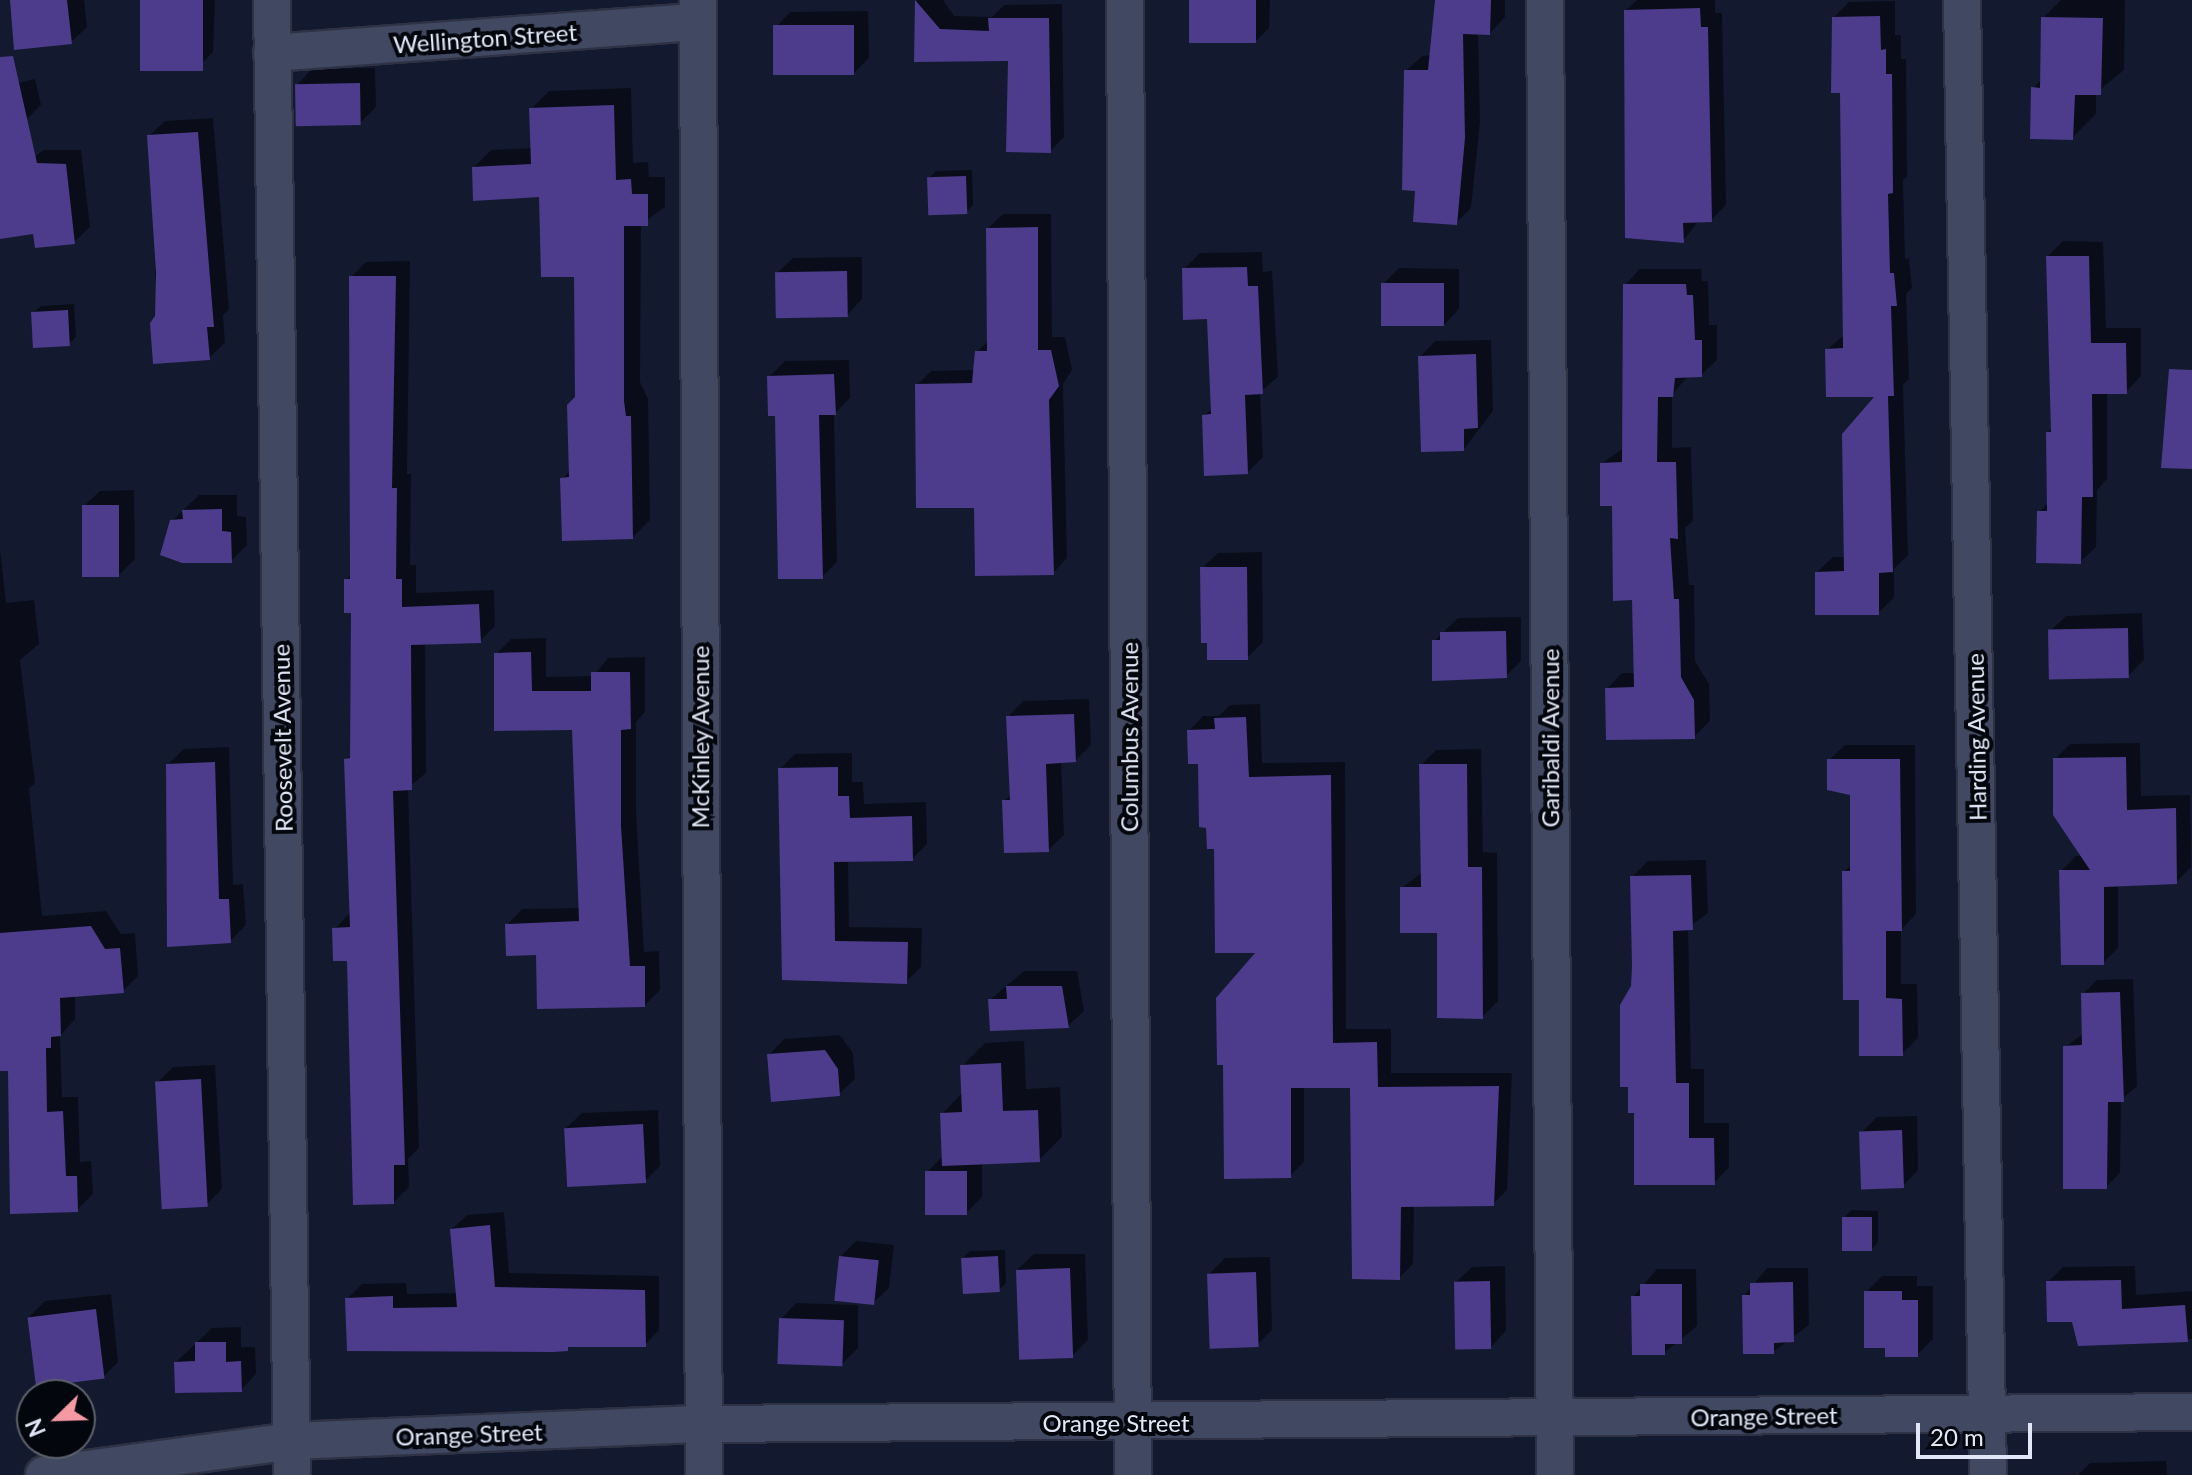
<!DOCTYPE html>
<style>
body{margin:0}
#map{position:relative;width:2192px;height:1475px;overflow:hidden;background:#131a2f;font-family:Lato,sans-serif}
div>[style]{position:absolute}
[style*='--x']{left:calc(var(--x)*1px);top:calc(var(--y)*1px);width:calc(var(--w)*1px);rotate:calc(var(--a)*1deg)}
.shadow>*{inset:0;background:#0007}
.building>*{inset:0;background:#4d3b8c;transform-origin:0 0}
.roads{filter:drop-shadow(2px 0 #2f3244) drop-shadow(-2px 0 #2f3244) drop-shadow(0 2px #2f3244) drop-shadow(0 -2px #2f3244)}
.minor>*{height:36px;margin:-18px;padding:0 18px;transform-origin:18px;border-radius:18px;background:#404961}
span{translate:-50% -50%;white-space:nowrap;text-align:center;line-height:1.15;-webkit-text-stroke:8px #04060e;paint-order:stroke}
.street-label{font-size:24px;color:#e1e7f6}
.north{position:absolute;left:16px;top:1379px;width:80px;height:80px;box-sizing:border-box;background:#04060e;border:2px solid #5c606b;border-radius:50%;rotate:247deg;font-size:22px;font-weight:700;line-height:32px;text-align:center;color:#e1e7f6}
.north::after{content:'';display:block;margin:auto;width:28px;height:36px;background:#f49aa5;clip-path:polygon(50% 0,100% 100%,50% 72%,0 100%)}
.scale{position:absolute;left:1916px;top:1423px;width:116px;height:36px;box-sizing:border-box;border:4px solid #e1e7f6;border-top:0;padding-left:10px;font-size:24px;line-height:28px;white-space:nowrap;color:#e1e7f6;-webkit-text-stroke:6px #04060e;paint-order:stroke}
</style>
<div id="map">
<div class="shadow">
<i style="clip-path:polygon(11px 0,84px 0,87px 27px,71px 42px)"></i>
<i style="clip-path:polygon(148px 0,215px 0,213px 52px,198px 67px)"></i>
<i style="clip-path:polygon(917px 0,943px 0,954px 16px,992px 17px,1004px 5px,1062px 4px,1064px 137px,1050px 151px,1010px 59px,916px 60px)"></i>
<i style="clip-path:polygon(1191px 0,1270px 0,1269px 28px,1253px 44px)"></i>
<i style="clip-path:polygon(1435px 0,1505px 0,1505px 17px,1490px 33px,1478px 33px,1480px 122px,1471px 208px,1456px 223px,1417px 189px,1406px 71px,1422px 56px,1431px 55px)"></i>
<i style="clip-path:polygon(1637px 0,1715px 0,1715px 13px,1722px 13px,1726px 205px,1711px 220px,1699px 220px,1683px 241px,1626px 10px)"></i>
<i style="clip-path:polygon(2061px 0,2125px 0,2124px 70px,2096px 93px,2096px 114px,2072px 138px,2033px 88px,2042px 79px,2043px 18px)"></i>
<i style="clip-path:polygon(1895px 1px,1895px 35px,1901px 35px,1901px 59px,1906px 59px,1907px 176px,1903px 180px,1905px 259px,1909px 258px,1912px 288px,1906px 294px,1909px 379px,1903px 385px,1908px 555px,1894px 569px,1894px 598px,1878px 613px,1817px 572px,1833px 557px,1846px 557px,1878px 395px,1827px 350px,1845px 334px,1842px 91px,1834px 17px,1849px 2px)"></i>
<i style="clip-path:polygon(868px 11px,869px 58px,853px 74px,775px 28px,790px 12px)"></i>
<i style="clip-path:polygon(375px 68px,376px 107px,360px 123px,297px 85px,312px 69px)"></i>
<i style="clip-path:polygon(35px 79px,41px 105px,27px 119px,0 124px,0 87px)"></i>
<i style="clip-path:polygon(631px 88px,633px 163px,648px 162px,649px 177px,665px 177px,665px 207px,641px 224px,640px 382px,648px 399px,650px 520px,633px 537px,562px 479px,571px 470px,577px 397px,576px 275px,541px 195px,474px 167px,491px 150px,533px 148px,531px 109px,549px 91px)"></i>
<i style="clip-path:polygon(213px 118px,229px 309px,223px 315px,225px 343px,209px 358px,157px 317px,149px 136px,165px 121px)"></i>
<i style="clip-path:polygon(43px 150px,81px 150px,90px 227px,74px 242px,35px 232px,0 237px,0 188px)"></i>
<i style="clip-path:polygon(972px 170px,973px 205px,966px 212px,929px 178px,936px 171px)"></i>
<i style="clip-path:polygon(1003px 214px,1051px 214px,1052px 337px,1065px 337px,1072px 370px,1063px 384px,1067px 558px,1053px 573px,976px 506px,917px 385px,931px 371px,975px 370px,977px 352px,989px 340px,988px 228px)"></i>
<i style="clip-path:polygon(2063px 241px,2103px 242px,2106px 328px,2141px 328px,2141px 376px,2126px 392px,2107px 392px,2107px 479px,2097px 490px,2096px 547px,2080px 562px,2039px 512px,2048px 503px,2048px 433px,2052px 428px,2048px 256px)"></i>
<i style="clip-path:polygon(1262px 252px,1263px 272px,1272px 271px,1278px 377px,1260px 392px,1263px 457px,1248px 472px,1204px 416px,1213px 407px,1209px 317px,1184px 269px,1200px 253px)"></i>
<i style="clip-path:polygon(862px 257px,862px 299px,847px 315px,777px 273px,793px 258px)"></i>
<i style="clip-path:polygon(410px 261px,407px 474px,411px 474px,410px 565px,416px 565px,416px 593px,494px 590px,495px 626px,480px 641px,425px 642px,426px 773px,408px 788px,419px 1148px,408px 1159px,409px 1187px,394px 1202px,349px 959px,335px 929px,350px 913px,346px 759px,352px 754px,353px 611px,346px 580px,352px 574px,351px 277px,366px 262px)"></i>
<i style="clip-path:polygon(1399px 268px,1459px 269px,1459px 309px,1444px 325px,1383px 284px)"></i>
<i style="clip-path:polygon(1640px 269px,1701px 269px,1702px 281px,1708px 281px,1709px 325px,1717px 325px,1717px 360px,1701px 375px,1688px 376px,1672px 395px,1672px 448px,1691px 447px,1693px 521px,1685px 528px,1689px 585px,1694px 585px,1695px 661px,1709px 684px,1710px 721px,1694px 737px,1607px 689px,1622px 673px,1635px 673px,1634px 598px,1602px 463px,1624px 448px,1625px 285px)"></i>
<i style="clip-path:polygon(74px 304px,76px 337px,69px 344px,33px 313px,41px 306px)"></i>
<i style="clip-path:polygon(1491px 340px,1493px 411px,1464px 449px,1420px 357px,1435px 341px)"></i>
<i style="clip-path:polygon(849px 360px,850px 398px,834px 414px,837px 562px,822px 577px,769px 377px,785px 361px)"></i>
<i style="clip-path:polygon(134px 490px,135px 559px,119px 575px,84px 506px,100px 491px)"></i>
<i style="clip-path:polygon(199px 495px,237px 495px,237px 516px,246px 517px,247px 545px,231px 561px,172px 521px)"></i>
<i style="clip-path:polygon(0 549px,6px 603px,34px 600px,39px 644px,20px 660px,35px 783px,29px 789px,42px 916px,106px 911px,121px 934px,135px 933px,138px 976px,123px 991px,75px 995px,75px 1019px,60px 1036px,62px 1097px,78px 1097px,80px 1162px,91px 1161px,93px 1194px,77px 1210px,10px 1069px,0 1069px)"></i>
<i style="clip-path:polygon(1262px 552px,1263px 642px,1247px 658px,1202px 568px,1218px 553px)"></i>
<i style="clip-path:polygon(2142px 613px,2144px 660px,2128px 676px,2050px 631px,2066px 616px)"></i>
<i style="clip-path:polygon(1521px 617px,1521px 661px,1506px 676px,1434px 641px,1458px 618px)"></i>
<i style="clip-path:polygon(546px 638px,546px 677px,593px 676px,608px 658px,645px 657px,645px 712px,636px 722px,636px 810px,644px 952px,659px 951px,660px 990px,645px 1005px,538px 953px,507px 925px,522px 909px,580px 908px,574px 728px,496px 729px,496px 654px,511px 639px)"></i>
<i style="clip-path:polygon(1089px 699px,1091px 745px,1076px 760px,1061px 761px,1064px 835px,1048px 850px,1004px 801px,1012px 794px,1008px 717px,1023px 701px)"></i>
<i style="clip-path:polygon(1260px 704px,1262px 763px,1345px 762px,1346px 1029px,1391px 1029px,1391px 1073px,1512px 1073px,1507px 1190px,1493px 1204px,1414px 1204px,1413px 1264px,1399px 1278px,1352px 1086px,1304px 1086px,1304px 1162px,1290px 1176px,1259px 950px,1215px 847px,1200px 762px,1189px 731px,1203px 716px,1219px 716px,1230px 705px)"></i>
<i style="clip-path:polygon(2140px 743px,2141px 796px,2190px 795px,2191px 867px,2176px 882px,2118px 884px,2118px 948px,2103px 963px,2061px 871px,2076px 856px,2083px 856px,2055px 759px,2070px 744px)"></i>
<i style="clip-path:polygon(1845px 745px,1915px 745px,1916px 914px,1901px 930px,1901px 984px,1917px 984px,1918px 1038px,1902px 1054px,1861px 998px,1844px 872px,1852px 864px,1852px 794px,1829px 760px)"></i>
<i style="clip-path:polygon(229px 747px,233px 885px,243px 884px,246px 925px,230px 941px,168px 764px,184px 749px)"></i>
<i style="clip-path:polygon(1481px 749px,1483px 852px,1497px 853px,1498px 1001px,1482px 1017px,1439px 931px,1402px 888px,1423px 872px,1421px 765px,1436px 750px)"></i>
<i style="clip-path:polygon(852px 753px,852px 782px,863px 782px,864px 804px,926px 802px,927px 844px,912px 859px,848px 860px,849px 927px,922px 928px,921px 967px,906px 982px,784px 978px,780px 769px,795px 754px)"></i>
<i style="clip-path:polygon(1706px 860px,1708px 913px,1688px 928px,1691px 1069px,1704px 1069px,1704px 1123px,1729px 1123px,1729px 1167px,1714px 1183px,1636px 1183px,1632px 877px,1648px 861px)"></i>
<i style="clip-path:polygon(1024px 971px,1077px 971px,1084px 1011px,1068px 1026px,990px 1000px)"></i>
<i style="clip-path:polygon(2133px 979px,2137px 1086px,2121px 1100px,2120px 1173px,2106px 1187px,2065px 1047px,2084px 1033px,2083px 994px,2097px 980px)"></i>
<i style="clip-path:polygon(840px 1035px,853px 1053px,855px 1079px,839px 1094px,769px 1055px,784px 1039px)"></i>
<i style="clip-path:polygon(1024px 1041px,1026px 1089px,1060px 1087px,1062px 1137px,1039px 1160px,982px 1162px,982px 1197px,967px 1212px,927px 1172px,942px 1157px,942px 1114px,963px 1092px,962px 1066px,985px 1043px)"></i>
<i style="clip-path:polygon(215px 1065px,222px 1189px,206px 1205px,158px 1082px,173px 1067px)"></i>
<i style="clip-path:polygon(658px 1110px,660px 1166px,645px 1181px,566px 1128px,582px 1113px)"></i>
<i style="clip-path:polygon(1917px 1116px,1918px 1170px,1903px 1186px,1861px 1133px,1877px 1117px)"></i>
<i style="clip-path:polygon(1851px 1210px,1878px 1211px,1878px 1242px,1871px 1250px,1844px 1218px)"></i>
<i style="clip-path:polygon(504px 1212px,509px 1273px,659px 1276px,659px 1330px,645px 1345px,572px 1345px,567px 1349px,347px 1299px,362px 1284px,406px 1283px,407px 1294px,458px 1293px,452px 1229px,467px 1215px)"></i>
<i style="clip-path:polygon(856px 1241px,894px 1245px,889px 1288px,873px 1303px,841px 1256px)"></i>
<i style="clip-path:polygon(1005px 1250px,1006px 1283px,999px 1290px,963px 1258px,970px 1251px)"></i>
<i style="clip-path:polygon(1034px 1254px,1085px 1254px,1088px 1340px,1072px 1356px,1018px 1269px)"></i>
<i style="clip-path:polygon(1270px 1257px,1272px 1330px,1257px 1345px,1209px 1274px,1225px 1258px)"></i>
<i style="clip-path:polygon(1505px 1266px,1506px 1331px,1491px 1347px,1456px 1282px,1472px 1267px)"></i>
<i style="clip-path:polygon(2135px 1266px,2136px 1295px,2192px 1291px,2192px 1339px,2080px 1344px,2073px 1320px,2048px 1282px,2063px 1267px)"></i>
<i style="clip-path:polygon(1767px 1268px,1808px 1268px,1809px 1325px,1773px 1352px,1744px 1296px)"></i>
<i style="clip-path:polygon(1657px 1269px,1696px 1269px,1697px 1326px,1664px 1353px,1633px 1297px)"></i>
<i style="clip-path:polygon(1882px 1276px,1917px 1276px,1917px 1286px,1933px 1286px,1933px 1339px,1917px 1355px,1887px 1346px,1866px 1292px)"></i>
<i style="clip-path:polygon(111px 1294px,118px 1362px,103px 1377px,29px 1317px,45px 1301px)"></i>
<i style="clip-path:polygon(796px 1303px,858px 1305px,858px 1348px,843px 1363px,781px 1319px)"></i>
<i style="clip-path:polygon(241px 1327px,241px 1347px,255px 1347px,256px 1374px,241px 1390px,176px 1362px,212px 1328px)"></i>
<i style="clip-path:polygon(2166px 1461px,2167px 1475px,2078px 1475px,2090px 1463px)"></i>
</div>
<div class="building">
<i style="clip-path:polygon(10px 0,67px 0,72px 44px,14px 50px)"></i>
<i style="left:140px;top:0;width:63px;height:71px"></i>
<i style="clip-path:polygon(915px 0,940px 29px,989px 31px,988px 18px,1049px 18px,1051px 153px,1006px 152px,1008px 61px,914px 62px)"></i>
<i style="left:1189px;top:0;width:67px;height:43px"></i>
<i style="clip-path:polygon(1435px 0,1491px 0,1490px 35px,1463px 34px,1465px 138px,1457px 225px,1413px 222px,1415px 191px,1402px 190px,1404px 70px,1428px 70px)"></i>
<i style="clip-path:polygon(1700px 8px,1701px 27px,1708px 27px,1712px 222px,1683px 223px,1684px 243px,1625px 238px,1624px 10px)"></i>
<i style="clip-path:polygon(1880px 16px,1881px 50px,1886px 49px,1886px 74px,1892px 74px,1893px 193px,1888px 194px,1890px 273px,1894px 273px,1897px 306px,1891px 306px,1894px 396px,1888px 396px,1893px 572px,1879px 573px,1879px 615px,1815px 615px,1815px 572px,1844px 571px,1842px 434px,1874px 397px,1826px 397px,1825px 349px,1843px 348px,1840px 93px,1831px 93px,1832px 17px)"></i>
<i style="clip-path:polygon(2041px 17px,2103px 18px,2101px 95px,2075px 95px,2073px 140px,2030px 139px,2031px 87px,2040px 88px)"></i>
<i style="left:854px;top:25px;width:50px;height:81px;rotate:90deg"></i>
<i style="clip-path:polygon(13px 56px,37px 163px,66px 164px,75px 244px,35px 248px,33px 234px,0 239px,0 57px)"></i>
<i style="left:360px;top:83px;width:42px;height:65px;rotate:89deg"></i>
<i style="clip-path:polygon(614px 105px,616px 180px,631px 179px,632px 194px,648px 194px,648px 226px,624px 226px,624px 401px,626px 416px,631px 416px,633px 539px,562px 541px,560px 478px,569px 477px,567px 405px,575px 397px,574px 277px,541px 277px,539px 197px,473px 201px,472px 167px,531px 164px,529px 108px)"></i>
<i style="clip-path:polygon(198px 132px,214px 327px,207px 327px,210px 360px,153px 364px,150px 323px,155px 316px,156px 274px,147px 135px)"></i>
<i style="left:966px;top:176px;width:38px;height:39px;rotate:88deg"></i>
<i style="clip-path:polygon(1038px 227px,1038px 350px,1051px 350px,1059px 386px,1049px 400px,1054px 575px,975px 576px,974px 508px,916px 508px,915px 384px,972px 383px,975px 351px,987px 351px,986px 228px)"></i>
<i style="clip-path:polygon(2046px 256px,2089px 256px,2091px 343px,2126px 343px,2127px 394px,2092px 394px,2093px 497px,2082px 497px,2081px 564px,2036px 563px,2037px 511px,2047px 511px,2046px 432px,2051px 432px)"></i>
<i style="clip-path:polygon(1247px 267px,1248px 286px,1258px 286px,1263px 394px,1245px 395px,1248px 474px,1204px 476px,1202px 415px,1211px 414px,1207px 319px,1183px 320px,1182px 268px)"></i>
<i style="left:847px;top:271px;width:46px;height:72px;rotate:89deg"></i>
<i style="clip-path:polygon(349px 276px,396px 276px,392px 488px,397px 488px,396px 579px,402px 579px,402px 607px,479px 604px,481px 643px,411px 645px,412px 790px,393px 791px,405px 1165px,394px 1165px,394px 1204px,353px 1205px,347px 961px,333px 961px,332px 928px,350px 927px,344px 759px,350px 758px,351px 613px,344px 613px,344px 579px,350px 579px)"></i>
<i style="left:1381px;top:283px;width:63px;height:43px"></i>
<i style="clip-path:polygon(1623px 284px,1686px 284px,1687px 295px,1693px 295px,1695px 340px,1702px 340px,1702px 377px,1675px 378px,1673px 397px,1658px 397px,1657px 462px,1676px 462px,1678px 539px,1670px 538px,1674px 599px,1679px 599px,1681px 677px,1694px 700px,1695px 739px,1606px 740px,1605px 688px,1634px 687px,1632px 600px,1613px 601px,1612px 506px,1600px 506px,1600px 463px,1622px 462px)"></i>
<i style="left:68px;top:310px;width:36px;height:37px;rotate:87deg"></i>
<i style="clip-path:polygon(1476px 354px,1478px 428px,1464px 429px,1464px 451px,1421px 452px,1418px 356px)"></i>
<i style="clip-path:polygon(2169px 369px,2192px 370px,2192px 469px,2161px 468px)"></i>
<i style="clip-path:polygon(834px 374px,836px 415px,819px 415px,823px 579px,778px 579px,775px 416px,768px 416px,767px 376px)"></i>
<i style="left:82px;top:505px;width:37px;height:72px"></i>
<i style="clip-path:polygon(222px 509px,222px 531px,231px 532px,232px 563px,182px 563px,160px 555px,170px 520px,183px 519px,182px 510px)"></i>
<i style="clip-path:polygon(1200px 567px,1247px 567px,1248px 660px,1207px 660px,1207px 643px,1201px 643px)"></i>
<i style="left:2128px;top:628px;width:50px;height:80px;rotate:89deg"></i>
<i style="clip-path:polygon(1506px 631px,1507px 678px,1432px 681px,1432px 640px,1440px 640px,1440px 632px)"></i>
<i style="clip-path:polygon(531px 652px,532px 691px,591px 691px,591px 672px,630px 672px,631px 729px,621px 730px,621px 826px,630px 966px,645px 966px,645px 1007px,537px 1009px,536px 955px,506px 956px,505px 924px,579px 921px,572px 730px,494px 731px,494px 653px)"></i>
<i style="clip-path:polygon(1074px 714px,1076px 762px,1046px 764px,1049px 852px,1004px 853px,1002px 800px,1010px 800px,1006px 716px)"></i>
<i style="clip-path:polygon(1246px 717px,1249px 777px,1331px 775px,1333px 1043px,1377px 1042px,1378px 1087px,1499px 1086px,1494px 1206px,1401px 1207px,1400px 1280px,1352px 1279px,1350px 1088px,1291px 1088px,1291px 1178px,1224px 1179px,1223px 1065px,1217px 1065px,1216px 998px,1255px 953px,1215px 953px,1214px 849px,1207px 849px,1206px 828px,1199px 827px,1198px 764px,1188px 764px,1187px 730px,1215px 729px,1214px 718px)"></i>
<i style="clip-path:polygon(2126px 757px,2127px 810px,2176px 808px,2177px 884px,2104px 887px,2104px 965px,2061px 965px,2059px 870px,2090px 870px,2053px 815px,2053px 758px)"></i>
<i style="clip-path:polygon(1827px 759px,1900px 759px,1902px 931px,1886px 931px,1886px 998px,1902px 999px,1903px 1056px,1859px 1056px,1859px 1000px,1843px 1000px,1842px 871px,1850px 871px,1850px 795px,1827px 790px)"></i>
<i style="clip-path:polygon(215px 762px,219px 899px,229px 899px,231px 943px,167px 947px,166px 764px)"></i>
<i style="clip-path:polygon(1419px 764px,1467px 764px,1468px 867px,1482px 867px,1483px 1019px,1437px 1018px,1437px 933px,1400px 933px,1400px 887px,1421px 887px)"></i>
<i style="clip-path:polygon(838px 767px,838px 796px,849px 796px,850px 818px,912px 816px,913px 861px,834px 862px,835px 941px,908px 942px,907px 984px,782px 980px,778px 768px)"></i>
<i style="clip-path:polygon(1691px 875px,1693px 930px,1673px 931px,1676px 1083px,1689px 1083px,1689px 1138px,1714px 1138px,1715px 1185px,1634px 1185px,1634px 1113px,1628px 1113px,1628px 1087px,1620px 1087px,1620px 1005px,1631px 986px,1632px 966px,1630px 876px)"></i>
<i style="clip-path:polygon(91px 926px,105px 949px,120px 948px,124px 993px,60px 998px,61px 1036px,51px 1037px,51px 1048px,46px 1048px,47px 1112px,63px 1111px,66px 1176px,77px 1176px,78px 1212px,10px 1214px,8px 1071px,0 1071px,0 933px)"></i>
<i style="clip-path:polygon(1006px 986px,1062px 986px,1069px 1028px,990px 1031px,988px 999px,1007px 999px)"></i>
<i style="clip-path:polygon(2120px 992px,2124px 1102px,2108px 1102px,2107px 1189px,2063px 1189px,2063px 1046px,2082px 1045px,2081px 993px)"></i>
<i style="clip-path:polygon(825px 1050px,838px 1069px,840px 1096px,771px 1102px,767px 1054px)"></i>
<i style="clip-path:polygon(1001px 1063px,1003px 1111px,1038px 1110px,1040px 1162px,942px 1166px,940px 1113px,962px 1112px,960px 1065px)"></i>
<i style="left:201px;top:1079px;width:128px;height:46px;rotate:87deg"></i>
<i style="left:643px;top:1124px;width:59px;height:79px;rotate:87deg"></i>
<i style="left:1902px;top:1130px;width:58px;height:43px;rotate:88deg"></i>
<i style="left:925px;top:1171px;width:42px;height:44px"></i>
<i style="left:1842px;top:1217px;width:30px;height:34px"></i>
<i style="clip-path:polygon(490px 1225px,495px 1287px,645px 1290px,646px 1347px,568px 1347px,568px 1351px,553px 1352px,347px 1351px,345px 1298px,393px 1296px,393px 1308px,457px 1307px,450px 1229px)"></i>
<i style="left:839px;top:1256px;width:40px;height:45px;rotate:6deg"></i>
<i style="left:998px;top:1256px;width:36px;height:37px;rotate:87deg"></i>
<i style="left:1070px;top:1268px;width:90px;height:54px;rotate:88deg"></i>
<i style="left:1256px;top:1272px;width:75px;height:49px;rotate:88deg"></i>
<i style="clip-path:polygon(2121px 1280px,2122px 1309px,2185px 1305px,2188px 1342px,2078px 1346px,2072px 1322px,2047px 1322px,2046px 1281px)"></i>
<i style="left:1490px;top:1281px;width:68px;height:36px;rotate:89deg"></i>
<i style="clip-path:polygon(1793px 1282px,1794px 1342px,1774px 1343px,1774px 1354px,1743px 1354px,1742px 1295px,1750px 1295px,1750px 1283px)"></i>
<i style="clip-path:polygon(1640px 1284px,1682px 1284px,1682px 1344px,1665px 1344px,1665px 1355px,1632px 1355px,1631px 1296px,1640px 1296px)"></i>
<i style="clip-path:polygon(1864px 1291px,1902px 1291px,1902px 1300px,1918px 1300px,1918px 1357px,1885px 1357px,1885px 1348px,1864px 1348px)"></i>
<i style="left:96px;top:1309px;width:70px;height:69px;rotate:83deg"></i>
<i style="left:779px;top:1318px;width:65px;height:46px;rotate:2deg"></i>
<i style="clip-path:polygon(195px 1342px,226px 1342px,226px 1362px,241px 1361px,242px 1392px,175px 1393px,174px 1362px,195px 1361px)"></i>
</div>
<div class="roads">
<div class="minor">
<i style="--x:272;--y:0;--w:1475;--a:89.22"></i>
<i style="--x:698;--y:0;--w:1475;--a:89.77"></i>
<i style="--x:1125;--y:0;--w:1475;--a:89.69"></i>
<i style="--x:1545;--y:0;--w:1475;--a:89.61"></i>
<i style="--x:1962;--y:0;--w:1475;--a:88.99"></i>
<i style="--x:272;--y:53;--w:426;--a:-4.2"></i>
<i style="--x:44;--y:1475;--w:250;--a:-7.8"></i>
<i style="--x:292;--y:1441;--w:411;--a:-2.4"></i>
<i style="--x:703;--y:1424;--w:1489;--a:-0.46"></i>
</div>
</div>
<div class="street-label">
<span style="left:485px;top:38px;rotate:-4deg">Wellington Street</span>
<span style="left:700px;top:737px;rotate:-90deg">McKinley Avenue</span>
<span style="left:1129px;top:737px;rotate:-90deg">Columbus Avenue</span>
<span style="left:1976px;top:737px;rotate:-91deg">Harding Avenue</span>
<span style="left:282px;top:738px;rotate:-91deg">Roosevelt Avenue</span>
<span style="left:1550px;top:738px;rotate:-90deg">Garibaldi Avenue</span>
<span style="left:1764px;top:1416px;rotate:-1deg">Orange Street</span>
<span style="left:1116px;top:1423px">Orange Street</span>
<span style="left:469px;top:1434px;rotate:-2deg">Orange Street</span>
</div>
<div class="north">N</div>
<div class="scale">20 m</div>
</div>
